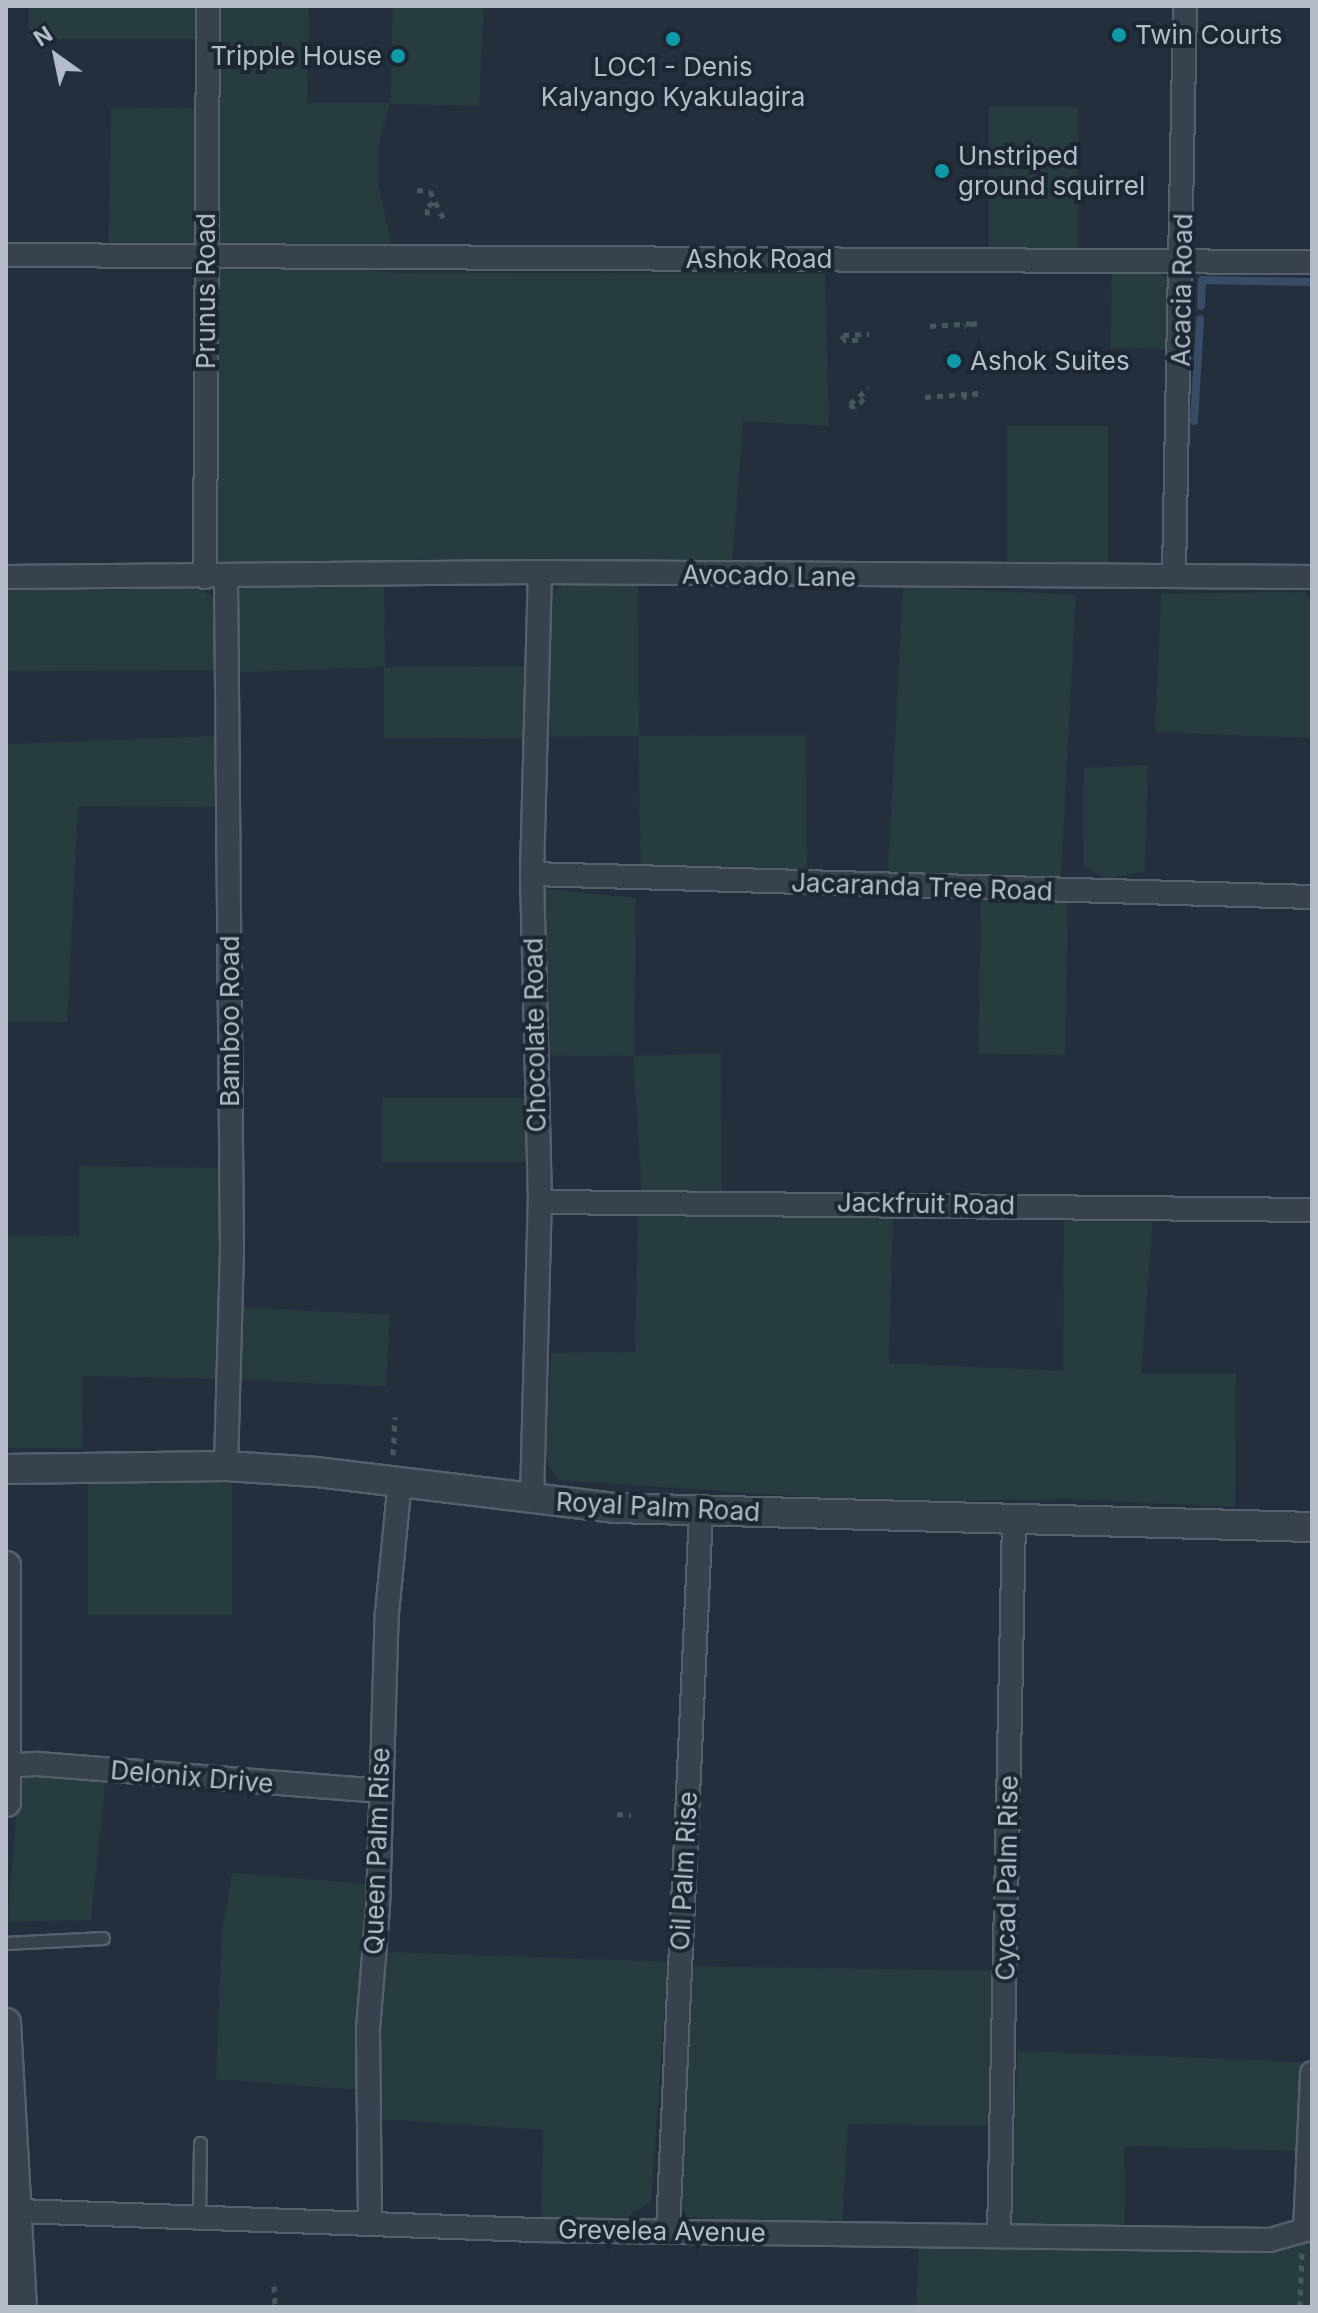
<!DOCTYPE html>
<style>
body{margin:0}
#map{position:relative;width:1318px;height:2313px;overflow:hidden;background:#242f3e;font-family:Inter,sans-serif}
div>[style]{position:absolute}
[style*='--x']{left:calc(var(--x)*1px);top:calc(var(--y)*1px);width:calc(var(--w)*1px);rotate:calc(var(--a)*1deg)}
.green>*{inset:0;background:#263c3f;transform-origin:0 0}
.stream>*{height:8px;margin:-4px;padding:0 4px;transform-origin:4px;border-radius:4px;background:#394c67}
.path>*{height:5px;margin-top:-2.5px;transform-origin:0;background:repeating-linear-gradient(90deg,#44595c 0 6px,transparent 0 12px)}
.roads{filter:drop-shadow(2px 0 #565f6c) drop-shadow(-2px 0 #565f6c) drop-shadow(0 2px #565f6c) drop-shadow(0 -2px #565f6c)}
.service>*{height:11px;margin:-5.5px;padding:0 5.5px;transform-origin:5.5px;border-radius:5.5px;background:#38414e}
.minor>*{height:22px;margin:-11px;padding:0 11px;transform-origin:11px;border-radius:11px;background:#38414e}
.tertiary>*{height:28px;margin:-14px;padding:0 14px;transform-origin:14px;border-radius:14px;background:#38414e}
.dots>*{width:22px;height:22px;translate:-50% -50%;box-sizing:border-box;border:4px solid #1d2633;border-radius:50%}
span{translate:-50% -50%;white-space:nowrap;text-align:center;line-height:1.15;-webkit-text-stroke:8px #1d2633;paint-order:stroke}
.poi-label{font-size:26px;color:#b4bcc9}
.left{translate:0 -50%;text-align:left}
.right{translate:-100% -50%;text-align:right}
.street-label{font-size:26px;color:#b4bcc9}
.frame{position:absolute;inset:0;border:8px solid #b4bcc9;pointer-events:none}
.north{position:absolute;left:16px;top:16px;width:80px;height:80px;-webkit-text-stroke:6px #1d2633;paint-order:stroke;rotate:327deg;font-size:22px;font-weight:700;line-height:32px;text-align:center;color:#b4bcc9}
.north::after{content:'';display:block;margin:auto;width:28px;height:36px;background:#b4bcc9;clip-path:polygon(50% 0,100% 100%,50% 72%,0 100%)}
</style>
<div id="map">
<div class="green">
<i style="left:29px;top:6px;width:168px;height:33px"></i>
<i style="clip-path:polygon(215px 6px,309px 6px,307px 103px,390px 103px,393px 6px,484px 6px,479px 106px,390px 104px,378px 145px,378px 183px,391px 244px,303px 250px,217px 246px)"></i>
<i style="left:111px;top:107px;width:90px;height:140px;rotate:1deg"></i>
<i style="left:1078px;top:107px;width:146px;height:89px;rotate:90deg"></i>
<i style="clip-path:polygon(201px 255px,398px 273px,825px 274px,829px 426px,743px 421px,732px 567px,548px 558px,205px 563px)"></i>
<i style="clip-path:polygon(1112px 272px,1158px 272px,1173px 282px,1169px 349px,1110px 348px)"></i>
<i style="left:1007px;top:426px;width:101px;height:144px"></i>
<i style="clip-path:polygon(6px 582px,84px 591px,194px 586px,216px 599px,215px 670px,6px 671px)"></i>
<i style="clip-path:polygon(248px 582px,384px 582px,385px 667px,531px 666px,530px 739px,384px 738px,384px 667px,237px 672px,235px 596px)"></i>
<i style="clip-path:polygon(567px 582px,638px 582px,639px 736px,806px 735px,807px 879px,641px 874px,638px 736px,546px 737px,548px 596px)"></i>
<i style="left:903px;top:586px;width:173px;height:295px;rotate:3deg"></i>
<i style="clip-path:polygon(1303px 592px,1312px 599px,1312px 738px,1155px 732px,1161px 594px)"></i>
<i style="clip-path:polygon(219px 736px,219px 807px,78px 806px,67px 1022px,6px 1021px,6px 744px)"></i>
<i style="clip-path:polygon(1148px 765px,1145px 871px,1108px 879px,1083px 866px,1084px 768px)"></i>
<i style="clip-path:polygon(536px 888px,636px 898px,634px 1056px,721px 1053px,722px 1193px,642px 1192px,633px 1056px,531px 1055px)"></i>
<i style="left:1068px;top:898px;width:157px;height:87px;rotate:91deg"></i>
<i style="left:382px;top:1098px;width:151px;height:64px"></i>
<i style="clip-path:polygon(79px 1166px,221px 1168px,221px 1379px,82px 1376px,83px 1448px,6px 1448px,6px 1235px,79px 1236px)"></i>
<i style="clip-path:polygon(638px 1213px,893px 1216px,889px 1363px,1063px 1371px,1064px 1216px,1153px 1217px,1141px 1373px,1236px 1373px,1235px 1507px,1067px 1499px,888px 1502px,559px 1480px,548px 1465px,546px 1442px,551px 1353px,635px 1352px)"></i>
<i style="left:238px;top:1307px;width:152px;height:72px;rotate:3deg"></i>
<i style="left:232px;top:1478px;width:137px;height:144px;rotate:90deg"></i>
<i style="clip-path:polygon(33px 1770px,106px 1774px,91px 1920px,8px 1922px,18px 1784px)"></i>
<i style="clip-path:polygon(232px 1873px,365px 1884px,360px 2090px,216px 2079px,222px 1931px)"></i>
<i style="clip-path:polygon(385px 1952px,668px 1962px,651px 2201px,627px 2217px,541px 2218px,543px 2130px,381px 2119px,377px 2047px)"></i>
<i style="clip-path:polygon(689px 1966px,993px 1971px,991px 2126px,848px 2124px,842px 2224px,683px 2217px,677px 2210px)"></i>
<i style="clip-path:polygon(1018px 2051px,1301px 2062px,1304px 2151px,1124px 2146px,1125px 2227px,1010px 2225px)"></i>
<i style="clip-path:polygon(1312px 2224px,1312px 2307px,916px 2307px,919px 2241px,1238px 2249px)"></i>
</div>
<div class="stream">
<i style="--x:1201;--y:306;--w:26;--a:-88"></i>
<i style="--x:1202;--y:280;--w:110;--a:1"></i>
<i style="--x:1194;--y:421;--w:102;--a:-86.6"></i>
</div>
<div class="path">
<i style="--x:417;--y:190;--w:13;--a:4"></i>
<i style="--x:430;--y:191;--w:30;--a:64"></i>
<i style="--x:427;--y:215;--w:9;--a:-84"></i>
<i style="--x:428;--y:206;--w:9;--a:-32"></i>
<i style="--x:930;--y:326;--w:47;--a:-3.7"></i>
<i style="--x:977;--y:323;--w:13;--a:167"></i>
<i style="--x:858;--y:340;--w:15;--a:180"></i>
<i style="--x:843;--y:340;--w:5;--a:-90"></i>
<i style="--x:843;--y:335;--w:26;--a:-2"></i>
<i style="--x:925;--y:397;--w:53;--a:-4.3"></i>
<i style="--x:978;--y:393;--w:16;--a:165"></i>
<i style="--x:864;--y:399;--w:13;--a:138"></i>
<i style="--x:854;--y:408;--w:6;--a:-135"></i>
<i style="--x:850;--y:404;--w:25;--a:-40"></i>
<i style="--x:393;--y:1455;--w:38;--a:-87"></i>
<i style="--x:617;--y:1814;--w:14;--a:4"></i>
<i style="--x:274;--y:2286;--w:21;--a:87"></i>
<i style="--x:1300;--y:2307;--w:55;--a:-87.9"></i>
</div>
<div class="roads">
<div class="service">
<i style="--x:6;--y:1943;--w:97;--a:-3"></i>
<i style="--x:199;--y:2215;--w:72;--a:-89.2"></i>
</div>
<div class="minor">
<i style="--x:6;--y:255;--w:1306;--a:0.31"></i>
<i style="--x:1174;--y:573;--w:567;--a:-88.89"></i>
<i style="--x:226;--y:576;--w:675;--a:89.49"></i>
<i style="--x:232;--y:1251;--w:215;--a:91.6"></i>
<i style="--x:6;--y:577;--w:534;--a:-0.54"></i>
<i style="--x:540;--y:572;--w:772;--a:0.37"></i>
<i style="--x:205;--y:577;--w:571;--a:-89.7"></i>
<i style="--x:532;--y:874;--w:780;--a:1.69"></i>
<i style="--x:540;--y:1202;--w:772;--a:0.59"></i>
<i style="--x:532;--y:1499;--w:297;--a:-88.5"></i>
<i style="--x:540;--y:1202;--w:328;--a:-91.4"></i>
<i style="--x:532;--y:874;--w:302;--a:-88.5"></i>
<i style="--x:6;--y:1766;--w:32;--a:-4"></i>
<i style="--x:38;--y:1764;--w:341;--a:4.5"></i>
<i style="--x:19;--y:2211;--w:516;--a:2.11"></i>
<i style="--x:535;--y:2230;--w:735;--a:0.78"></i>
<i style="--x:1270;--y:2240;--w:36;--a:-16"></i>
<i style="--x:1305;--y:2230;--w:157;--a:-87.4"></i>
<i style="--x:370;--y:2222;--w:193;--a:-90.6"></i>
<i style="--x:368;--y:2029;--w:121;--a:-85.3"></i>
<i style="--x:378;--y:1908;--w:295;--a:-88.3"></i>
<i style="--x:387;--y:1613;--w:133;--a:-84.4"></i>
<i style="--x:668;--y:2230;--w:719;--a:-87.37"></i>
<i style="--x:999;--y:2235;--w:715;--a:-88.8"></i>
</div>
<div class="tertiary">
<i style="--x:6;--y:1469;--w:220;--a:-0.8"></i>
<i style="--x:226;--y:1466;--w:91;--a:3.8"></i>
<i style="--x:317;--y:1472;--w:300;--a:6.9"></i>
<i style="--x:615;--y:1508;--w:697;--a:1.56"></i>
<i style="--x:6;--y:1566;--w:236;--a:90"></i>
<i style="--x:6;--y:2023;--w:284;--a:86.8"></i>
</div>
</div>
<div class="dots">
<i style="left:1119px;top:35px;background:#0f9aa8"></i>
<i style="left:673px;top:39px;background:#0f9aa8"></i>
<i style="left:398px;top:56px;background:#0f9aa8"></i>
<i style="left:942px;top:171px;background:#0f9aa8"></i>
<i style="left:954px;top:361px;background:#0f9aa8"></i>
</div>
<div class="poi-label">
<span class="left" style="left:1135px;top:35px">Twin Courts</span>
<span class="right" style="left:382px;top:56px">Tripple House</span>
<span style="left:673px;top:82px">LOC1 - Denis<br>Kalyango Kyakulagira</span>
<span class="left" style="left:958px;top:171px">Unstriped<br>ground squirrel</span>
<span class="left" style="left:970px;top:361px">Ashok Suites</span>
</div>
<div class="street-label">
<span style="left:759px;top:259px">Ashok Road</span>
<span style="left:1182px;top:290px;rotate:-89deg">Acacia Road</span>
<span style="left:206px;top:291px;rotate:-90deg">Prunus Road</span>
<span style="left:769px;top:576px;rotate:1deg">Avocado Lane</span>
<span style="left:922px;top:887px;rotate:2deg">Jacaranda Tree Road</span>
<span style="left:230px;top:1021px;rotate:-90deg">Bamboo Road</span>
<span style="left:535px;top:1035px;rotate:-91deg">Chocolate Road</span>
<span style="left:926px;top:1204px;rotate:1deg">Jackfruit Road</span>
<span style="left:658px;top:1507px;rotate:3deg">Royal Palm Road</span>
<span style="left:192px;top:1777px;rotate:5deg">Delonix Drive</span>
<span style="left:377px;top:1851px;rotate:-88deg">Queen Palm Rise</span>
<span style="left:684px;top:1871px;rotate:-87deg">Oil Palm Rise</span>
<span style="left:1007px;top:1878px;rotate:-89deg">Cycad Palm Rise</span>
<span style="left:662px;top:2231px;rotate:1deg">Grevelea Avenue</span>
</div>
<div class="frame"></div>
<div class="north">N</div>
</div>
